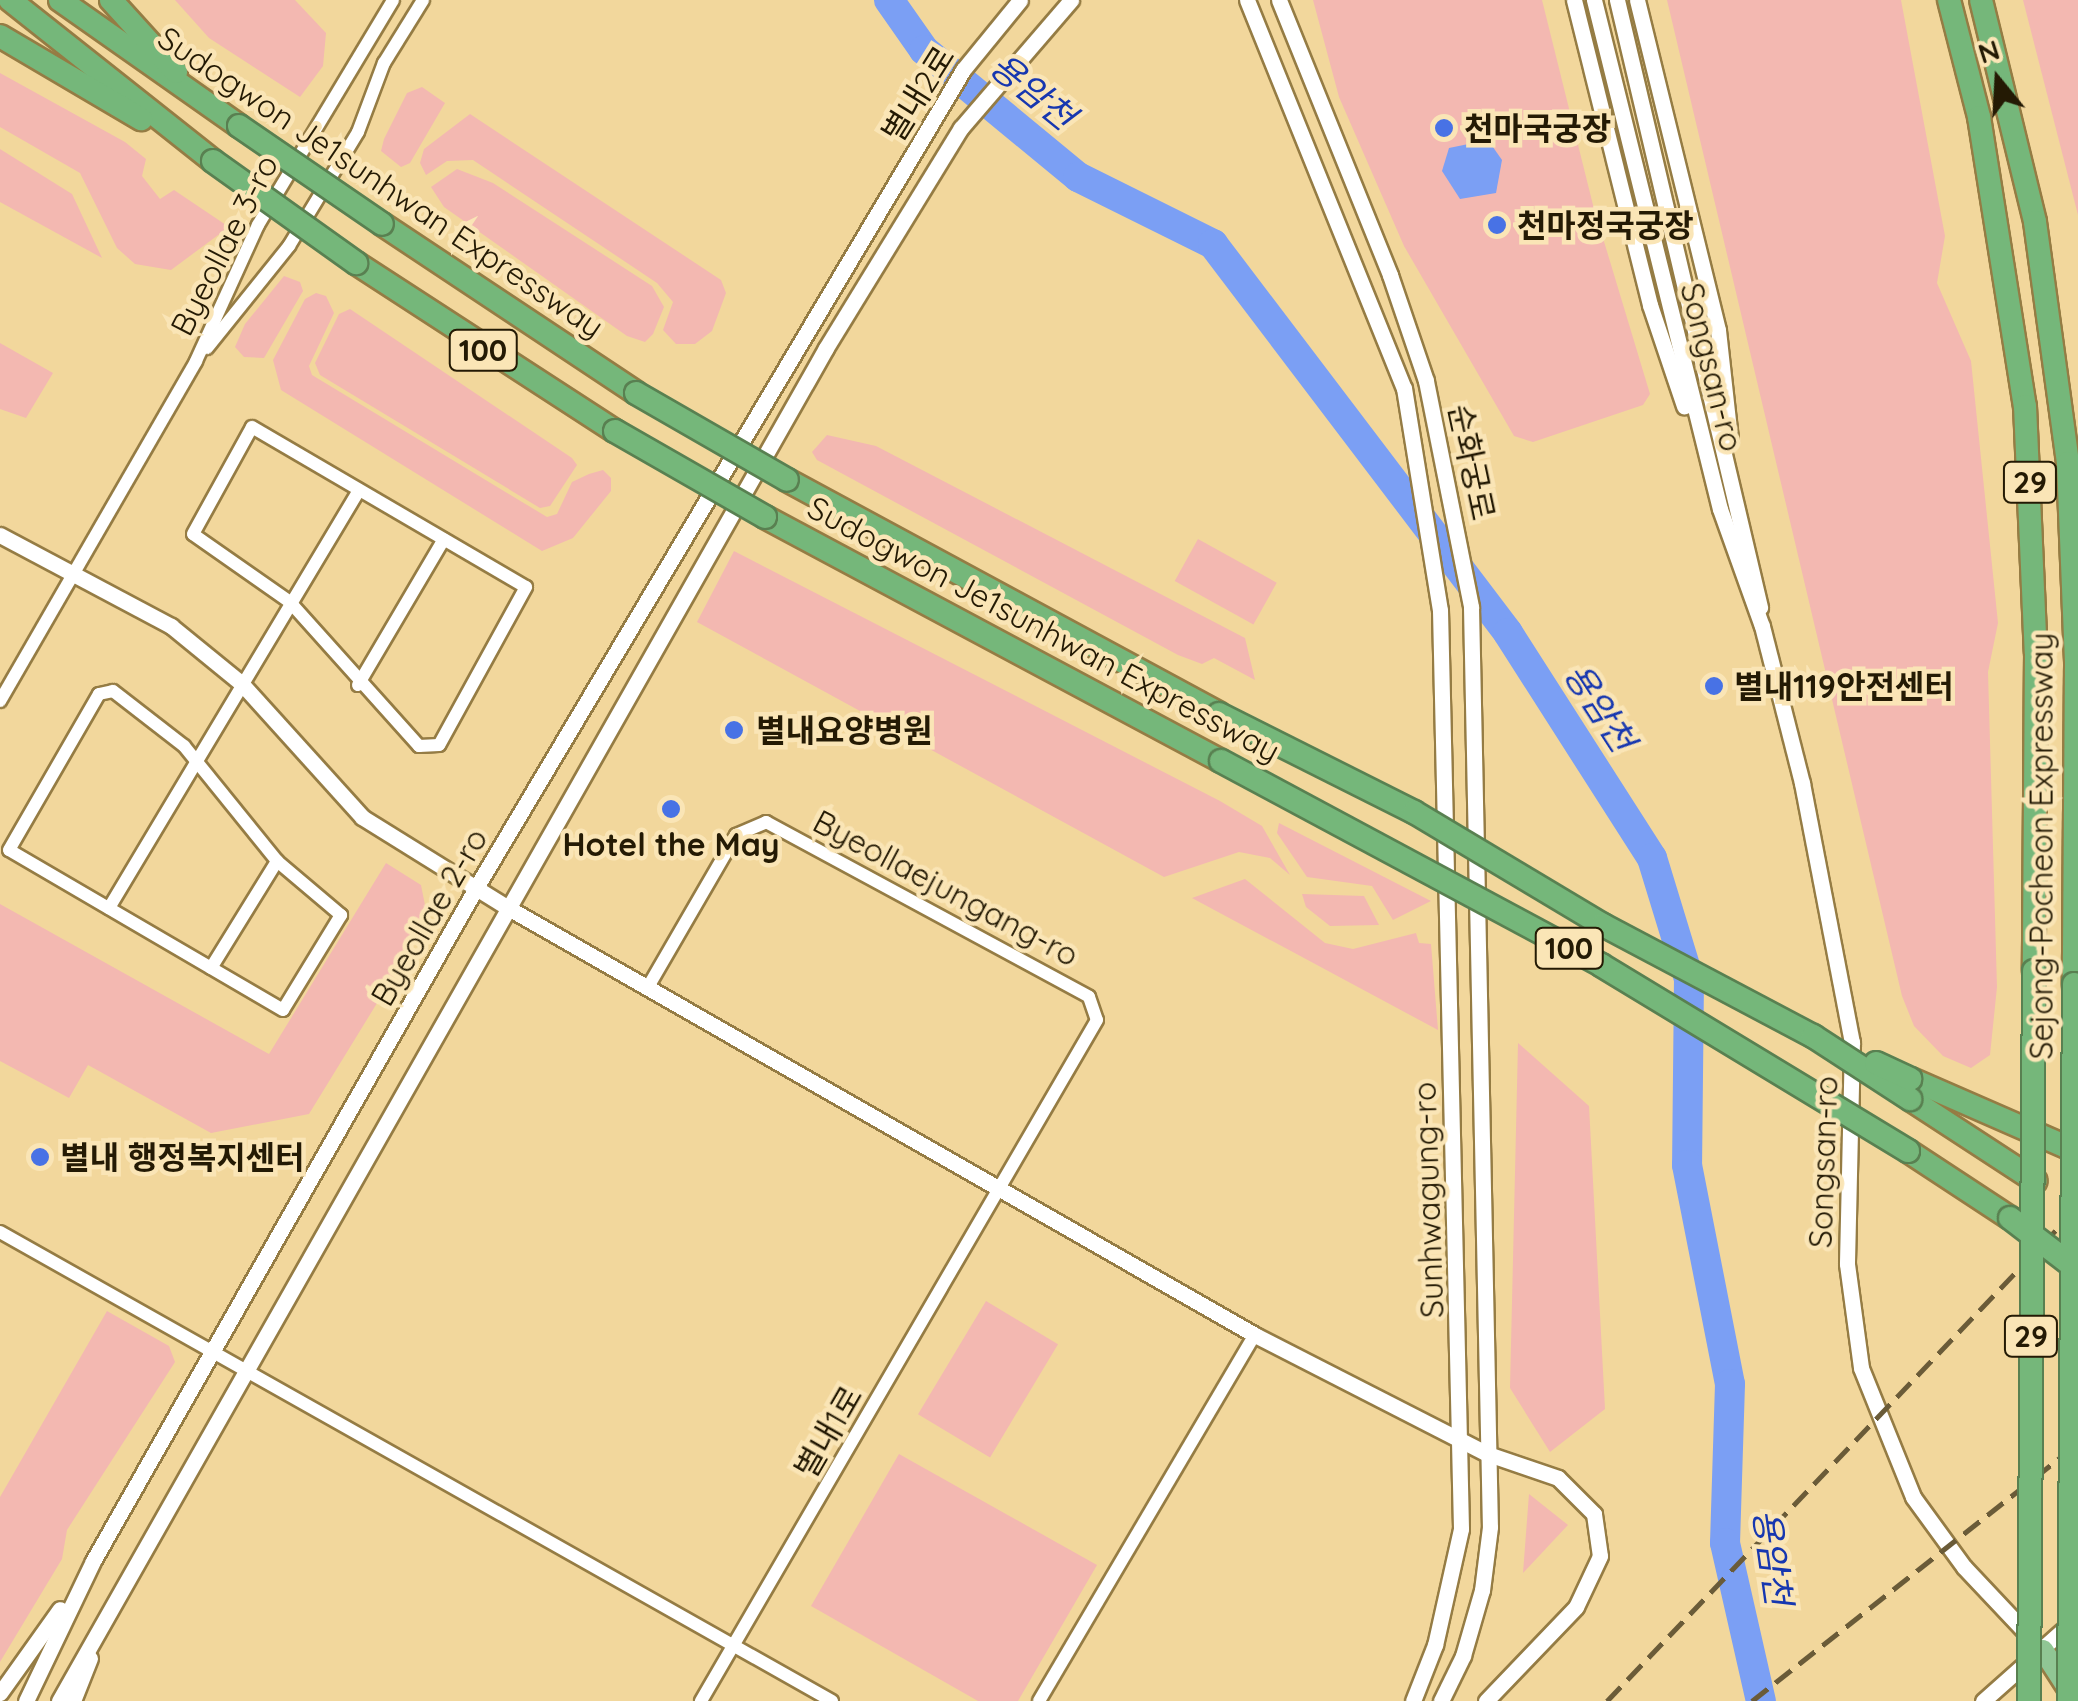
<!DOCTYPE html>
<meta charset="utf-8">
<style>
body{margin:0}
#map{position:relative;width:2078px;height:1701px;overflow:hidden;background:#f2d79c;font-family:Quicksand,"Noto Sans KR",sans-serif}
div>[style]{position:absolute}
[style*='--x']{left:calc(var(--x)*1px);top:calc(var(--y)*1px);width:calc(var(--w)*1px);rotate:calc(var(--a)*1deg)}
.green>*{inset:0;background:#f3b8b1;transform-origin:0 0}
.water>*{inset:0;background:#7b9ff4}
.river>*{height:30px;margin:-15px;padding:0 15px;transform-origin:15px;border-radius:15px;background:#7b9ff4}
.roads{filter:drop-shadow(2px 0 #957c44) drop-shadow(-2px 0 #957c44) drop-shadow(0 2px #957c44) drop-shadow(0 -2px #957c44)}
.minor>*{height:12px;margin:-6px;padding:0 6px;transform-origin:6px;border-radius:6px;background:#fff}
.tertiary>*{height:15px;margin:-7.5px;padding:0 7.5px;transform-origin:7.5px;border-radius:7.5px;background:#fff}
.trunk>*{height:20px;margin:-10px;padding:0 10px;transform-origin:10px;border-radius:10px;background:#90c694}
.motorway>*{height:22px;margin:-11px;padding:0 11px;transform-origin:11px;border-radius:11px;background:#75b77a}
.rail>*{height:5px;margin-top:-2.5px;transform-origin:0;background:repeating-linear-gradient(90deg,#6a5b38 0 20px,transparent 0 30px)}
.bridges{filter:drop-shadow(2px 0 #598051) drop-shadow(-2px 0 #598051) drop-shadow(0 2px #598051) drop-shadow(0 -2px #598051)}
.motorway-bridge>*{height:22px;margin:-11px;padding:0 11px;transform-origin:11px;border-radius:11px;background:#75b77a}
.dots>*{width:28px;height:28px;translate:-50% -50%;box-sizing:border-box;border:5px solid #fae5b6;border-radius:50%}
span{translate:-50% -50%;white-space:nowrap;text-align:center;line-height:1.15;-webkit-text-stroke:9px #fae5b6;paint-order:stroke}
.shield-label span{padding:2px 8px;background:#fae5b6;border:2px solid;border-radius:8px;-webkit-text-stroke-width:0}
.shield-label{font-size:30px;color:#241a04;font-weight:700}
.street-label{font-size:32px;color:#241a04}
.poi-label{font-size:32px;color:#241a04;font-weight:700}
.left{translate:0 -50%;text-align:left}
.water-label{font-size:35px;color:#1737b0;font-style:italic}
.north{position:absolute;left:1948px;top:30px;width:100px;height:100px;-webkit-text-stroke:8px #fae5b6;paint-order:stroke;rotate:342deg;font-size:28px;font-weight:700;line-height:40px;text-align:center;color:#241a04}
.north::after{content:'';display:block;margin:auto;width:35px;height:45px;background:#241a04;clip-path:polygon(50% 0,100% 100%,50% 72%,0 100%)}
</style>
<div id="map">
<div class="green">
<i style="clip-path:polygon(175px 0,295px 0,326px 33px,323px 66px,300px 97px,209px 38px)"></i>
<i style="clip-path:polygon(1313px 0,1542px 0,1593px 205px,1650px 394px,1643px 405px,1533px 442px,1514px 436px,1404px 246px,1339px 97px)"></i>
<i style="clip-path:polygon(1667px 0,1901px 0,1945px 236px,1937px 283px,1971px 361px,1998px 623px,1988px 672px,1997px 987px,1990px 1055px,1971px 1068px,1943px 1056px,1914px 1026px,1902px 996px)"></i>
<i style="clip-path:polygon(2023px 0,2078px 0,2078px 215px)"></i>
<i style="clip-path:polygon(0 73px,125px 142px,146px 159px,142px 176px,160px 199px,174px 190px,229px 227px,171px 270px,135px 264px,117px 248px,80px 173px,0 127px)"></i>
<i style="clip-path:polygon(422px 87px,445px 103px,410px 163px,401px 167px,381px 151px,384px 139px,407px 93px)"></i>
<i style="clip-path:polygon(470px 114px,721px 280px,726px 293px,712px 331px,695px 344px,676px 344px,663px 330px,673px 302px,657px 283px,473px 160px,447px 161px,426px 175px,420px 163px,424px 149px)"></i>
<i style="clip-path:polygon(0 149px,72px 194px,102px 258px,0 202px)"></i>
<i style="clip-path:polygon(457px 169px,493px 183px,652px 286px,664px 307px,653px 334px,645px 342px,627px 336px,444px 207px,431px 187px)"></i>
<i style="clip-path:polygon(284px 276px,300px 282px,303px 291px,264px 358px,244px 357px,235px 347px,245px 324px)"></i>
<i style="clip-path:polygon(316px 293px,326px 296px,334px 313px,309px 366px,312px 375px,547px 517px,557px 514px,572px 482px,589px 474px,603px 470px,611px 478px,611px 491px,573px 538px,542px 551px,281px 390px,273px 360px,305px 299px)"></i>
<i style="clip-path:polygon(350px 309px,572px 458px,577px 465px,550px 506px,540px 508px,320px 375px,315px 363px,339px 314px)"></i>
<i style="clip-path:polygon(0 343px,53px 373px,26px 418px,0 409px)"></i>
<i style="clip-path:polygon(827px 435px,876px 446px,1245px 638px,1255px 680px,1214px 658px,1202px 664px,1178px 655px,817px 460px,812px 452px)"></i>
<i style="left:1198px;top:539px;width:90px;height:48px;rotate:29deg"></i>
<i style="clip-path:polygon(734px 551px,1220px 801px,1262px 826px,1290px 875px,1270px 858px,1239px 852px,1164px 877px,697px 622px)"></i>
<i style="clip-path:polygon(1279px 823px,1431px 901px,1393px 920px,1372px 886px,1307px 877px,1277px 833px)"></i>
<i style="clip-path:polygon(386px 863px,421px 885px,428px 920px,309px 1114px,211px 1133px,88px 1065px,69px 1098px,0 1061px,0 904px,269px 1054px)"></i>
<i style="clip-path:polygon(1245px 879px,1325px 943px,1353px 949px,1416px 933px,1419px 943px,1431px 944px,1438px 1030px,1192px 898px)"></i>
<i style="clip-path:polygon(1302px 894px,1364px 896px,1379px 925px,1330px 926px,1306px 907px)"></i>
<i style="clip-path:polygon(1518px 1043px,1589px 1106px,1605px 1409px,1550px 1452px,1510px 1388px)"></i>
<i style="left:986px;top:1301px;width:84px;height:132px;rotate:31deg"></i>
<i style="clip-path:polygon(107px 1311px,169px 1346px,175px 1362px,67px 1530px,62px 1559px,0 1662px,0 1497px)"></i>
<i style="clip-path:polygon(899px 1454px,1097px 1565px,1018px 1701px,978px 1701px,811px 1606px)"></i>
<i style="clip-path:polygon(1529px 1494px,1568px 1525px,1523px 1573px)"></i>
</div>
<div class="water">
<i style="clip-path:polygon(1488px 140px,1502px 160px,1496px 193px,1460px 199px,1442px 171px,1449px 148px)"></i>
</div>
<div class="river">
<i style="--x:889;--y:0;--w:61;--a:55"></i>
<i style="--x:924;--y:50;--w:200;--a:39.5"></i>
<i style="--x:1078;--y:177;--w:151;--a:26.4"></i>
<i style="--x:1213;--y:244;--w:488;--a:52.8"></i>
<i style="--x:1508;--y:633;--w:267;--a:57.4"></i>
<i style="--x:1652;--y:858;--w:127;--a:73"></i>
<i style="--x:1689;--y:979;--w:186;--a:90.6"></i>
<i style="--x:1687;--y:1165;--w:223;--a:78.9"></i>
<i style="--x:1730;--y:1384;--w:159;--a:91.8"></i>
<i style="--x:1725;--y:1543;--w:162;--a:77.2"></i>
</div>
<div class="roads">
<div class="minor">
<i style="--x:207;--y:348;--w:131;--a:-51.2"></i>
<i style="--x:289;--y:246;--w:133;--a:-58.8"></i>
<i style="--x:358;--y:132;--w:74;--a:-69.4"></i>
<i style="--x:384;--y:63;--w:74;--a:-58.2"></i>
<i style="--x:252;--y:427;--w:317;--a:30.3"></i>
<i style="--x:526;--y:587;--w:180;--a:118.8"></i>
<i style="--x:439;--y:745;--w:20;--a:177"></i>
<i style="--x:419;--y:746;--w:193;--a:-131.9"></i>
<i style="--x:290;--y:602;--w:118;--a:-145"></i>
<i style="--x:193;--y:534;--w:122;--a:-61.1"></i>
<i style="--x:358;--y:685;--w:169;--a:-59.5"></i>
<i style="--x:113;--y:691;--w:90;--a:37.8"></i>
<i style="--x:184;--y:746;--w:148;--a:51"></i>
<i style="--x:277;--y:861;--w:84;--a:40.2"></i>
<i style="--x:341;--y:915;--w:111;--a:121.4"></i>
<i style="--x:283;--y:1010;--w:317;--a:-149.7"></i>
<i style="--x:9;--y:850;--w:180;--a:-60"></i>
<i style="--x:99;--y:694;--w:14;--a:-12"></i>
<i style="--x:0;--y:701;--w:392;--a:-60"></i>
<i style="--x:196;--y:361;--w:149;--a:-65.5"></i>
<i style="--x:258;--y:225;--w:262;--a:-59"></i>
<i style="--x:109;--y:908;--w:487;--a:-59.1"></i>
<i style="--x:211;--y:968;--w:126;--a:-58.3"></i>
<i style="--x:648;--y:987;--w:176;--a:-59.9"></i>
<i style="--x:736;--y:835;--w:33;--a:-23"></i>
<i style="--x:766;--y:822;--w:367;--a:28.4"></i>
<i style="--x:1089;--y:997;--w:24;--a:71"></i>
<i style="--x:1097;--y:1020;--w:788;--a:120.18"></i>
<i style="--x:0;--y:1232;--w:955;--a:29.41"></i>
<i style="--x:1039;--y:1701;--w:425;--a:-59.5"></i>
</div>
<div class="tertiary">
<i style="--x:1247;--y:0;--w:419;--a:68"></i>
<i style="--x:1404;--y:388;--w:225;--a:80.8"></i>
<i style="--x:1440;--y:610;--w:919;--a:88.69"></i>
<i style="--x:1461;--y:1529;--w:119;--a:102.6"></i>
<i style="--x:1435;--y:1645;--w:60;--a:111.4"></i>
<i style="--x:1279;--y:0;--w:297;--a:68"></i>
<i style="--x:1390;--y:275;--w:112;--a:71.2"></i>
<i style="--x:1426;--y:381;--w:230;--a:78.7"></i>
<i style="--x:1471;--y:607;--w:920;--a:88.82"></i>
<i style="--x:1490;--y:1527;--w:64;--a:97.2"></i>
<i style="--x:1482;--y:1590;--w:69;--a:106.1"></i>
<i style="--x:1463;--y:1656;--w:50;--a:116.1"></i>
<i style="--x:1574;--y:0;--w:314;--a:76"></i>
<i style="--x:1650;--y:305;--w:107;--a:71.4"></i>
<i style="--x:1594;--y:0;--w:524;--a:76.1"></i>
<i style="--x:1720;--y:509;--w:124;--a:70.3"></i>
<i style="--x:1762;--y:626;--w:162;--a:75.7"></i>
<i style="--x:1802;--y:783;--w:264;--a:79.1"></i>
<i style="--x:1852;--y:1042;--w:222;--a:91.3"></i>
<i style="--x:1847;--y:1264;--w:105;--a:82.3"></i>
<i style="--x:1861;--y:1368;--w:139;--a:68"></i>
<i style="--x:1913;--y:1497;--w:87;--a:53.9"></i>
<i style="--x:1964;--y:1567;--w:96;--a:46.7"></i>
<i style="--x:1617;--y:0;--w:624;--a:76.74"></i>
<i style="--x:1637;--y:0;--w:340;--a:76.2"></i>
<i style="--x:1718;--y:330;--w:109;--a:83.7"></i>
<i style="--x:0;--y:535;--w:194;--a:28"></i>
<i style="--x:171;--y:626;--w:92;--a:39.2"></i>
<i style="--x:242;--y:684;--w:179;--a:47.9"></i>
<i style="--x:362;--y:817;--w:174;--a:31.9"></i>
<i style="--x:510;--y:909;--w:858;--a:29.76"></i>
<i style="--x:1255;--y:1335;--w:262;--a:27.1"></i>
<i style="--x:1488;--y:1454;--w:74;--a:18.9"></i>
<i style="--x:1558;--y:1478;--w:51;--a:45"></i>
<i style="--x:1594;--y:1514;--w:42;--a:81.9"></i>
<i style="--x:1600;--y:1556;--w:56;--a:115.2"></i>
<i style="--x:1576;--y:1607;--w:130;--a:133.8"></i>
<i style="--x:0;--y:1693;--w:103;--a:-54.5"></i>
<i style="--x:26;--y:1701;--w:155;--a:-64.4"></i>
<i style="--x:93;--y:1561;--w:777;--a:-60.36"></i>
<i style="--x:477;--y:886;--w:950;--a:-59.22"></i>
<i style="--x:963;--y:70;--w:90;--a:-50.8"></i>
<i style="--x:59;--y:1701;--w:1555;--a:-60.45"></i>
<i style="--x:826;--y:348;--w:258;--a:-58.5"></i>
<i style="--x:961;--y:128;--w:169;--a:-49.3"></i>
<i style="--x:73;--y:1701;--w:46;--a:-68.4"></i>
<i style="--x:1983;--y:1701;--w:119;--a:-41.6"></i>
</div>
<div class="trunk">
<i style="--x:2043;--y:1650;--w:54;--a:57.2"></i>
</div>
<div class="motorway">
<i style="--x:10;--y:0;--w:259;--a:38.4"></i>
<i style="--x:60;--y:0;--w:219;--a:35.1"></i>
<i style="--x:111;--y:0;--w:97;--a:47.9"></i>
<i style="--x:1949;--y:0;--w:121;--a:75.6"></i>
<i style="--x:1979;--y:117;--w:293;--a:81"></i>
<i style="--x:2025;--y:406;--w:247;--a:87.5"></i>
<i style="--x:2036;--y:653;--w:318;--a:90.4"></i>
<i style="--x:1981;--y:0;--w:228;--a:76.3"></i>
<i style="--x:2035;--y:222;--w:243;--a:82.2"></i>
<i style="--x:2068;--y:463;--w:201;--a:87.7"></i>
<i style="--x:2076;--y:664;--w:320;--a:90.4"></i>
<i style="--x:0;--y:36;--w:164;--a:30.5"></i>
<i style="--x:382;--y:224;--w:305;--a:33.6"></i>
<i style="--x:356;--y:263;--w:309;--a:33"></i>
<i style="--x:787;--y:480;--w:491;--a:28.4"></i>
<i style="--x:765;--y:517;--w:517;--a:28.15"></i>
<i style="--x:1911;--y:1079;--w:182;--a:23.6"></i>
<i style="--x:1910;--y:1099;--w:150;--a:33.1"></i>
<i style="--x:1908;--y:1151;--w:122;--a:33.3"></i>
</div>
</div>
<div class="rail">
<i style="--x:1607;--y:1701;--w:683;--a:-46.37"></i>
<i style="--x:1752;--y:1701;--w:415;--a:-38.3"></i>
</div>
<div class="bridges">
<div class="motorway-bridge">
<i style="--x:239;--y:126;--w:173;--a:34.4"></i>
<i style="--x:213;--y:161;--w:176;--a:35.5"></i>
<i style="--x:636;--y:393;--w:174;--a:29.9"></i>
<i style="--x:615;--y:431;--w:173;--a:29.8"></i>
<i style="--x:1219;--y:714;--w:218;--a:26.7"></i>
<i style="--x:1414;--y:812;--w:220;--a:30.9"></i>
<i style="--x:1603;--y:925;--w:238;--a:27.9"></i>
<i style="--x:1813;--y:1036;--w:116;--a:33"></i>
<i style="--x:1221;--y:761;--w:431;--a:28.2"></i>
<i style="--x:1601;--y:965;--w:359;--a:31.2"></i>
<i style="--x:1876;--y:1063;--w:38;--a:25"></i>
<i style="--x:2010;--y:1218;--w:86;--a:37.4"></i>
<i style="--x:2029;--y:1701;--w:730;--a:-89.61"></i>
<i style="--x:2069;--y:1701;--w:717;--a:-89.6"></i>
</div>
</div>
<div class="dots">
<i style="left:1444px;top:128px;background:#4872e5"></i>
<i style="left:1497px;top:225px;background:#4872e5"></i>
<i style="left:1714px;top:686px;background:#4872e5"></i>
<i style="left:734px;top:730px;background:#4872e5"></i>
<i style="left:671px;top:809px;background:#4872e5"></i>
<i style="left:40px;top:1157px;background:#4872e5"></i>
</div>
<div class="shield-label">
<span style="left:483px;top:350px">100</span>
<span style="left:2030px;top:482px">29</span>
<span style="left:1569px;top:948px">100</span>
<span style="left:2031px;top:1336px">29</span>
</div>
<div class="street-label">
<span style="left:918px;top:94px;rotate:-58deg">별내2로</span>
<span style="left:381px;top:182px;rotate:34deg">Sudogwon Je1sunhwan Expressway</span>
<span style="left:224px;top:245px;rotate:-63deg">Byeollae 3-ro</span>
<span style="left:1712px;top:367px;rotate:76deg">Songsan-ro</span>
<span style="left:1472px;top:462px;rotate:78deg">순화궁로</span>
<span style="left:1044px;top:629px;rotate:28deg">Sudogwon Je1sunhwan Expressway</span>
<span style="left:2041px;top:846px;rotate:-90deg">Sejong-Pocheon Expressway</span>
<span style="left:946px;top:888px;rotate:28deg">Byeollaejungang-ro</span>
<span style="left:429px;top:917px;rotate:-60deg">Byeollae 2-ro</span>
<span style="left:1823px;top:1162px;rotate:-88deg">Songsan-ro</span>
<span style="left:1428px;top:1200px;rotate:-92deg">Sunhwagung-ro</span>
<span style="left:828px;top:1432px;rotate:-60deg">별내1로</span>
</div>
<div class="poi-label">
<span class="left" style="left:1464px;top:128px">천마국궁장</span>
<span class="left" style="left:1517px;top:225px">천마정국궁장</span>
<span class="left" style="left:1734px;top:686px">별내119안전센터</span>
<span class="left" style="left:756px;top:730px">별내요양병원</span>
<span style="left:671px;top:844px">Hotel the May</span>
<span class="left" style="left:60px;top:1157px">별내 행정복지센터</span>
</div>
<div class="water-label">
<span style="left:1033px;top:91px;rotate:39deg">용암천</span>
<span style="left:1600px;top:707px;rotate:57deg">용암천</span>
<span style="left:1773px;top:1557px;rotate:82deg">용암천</span>
</div>
<div class="north">N</div>
</div>
